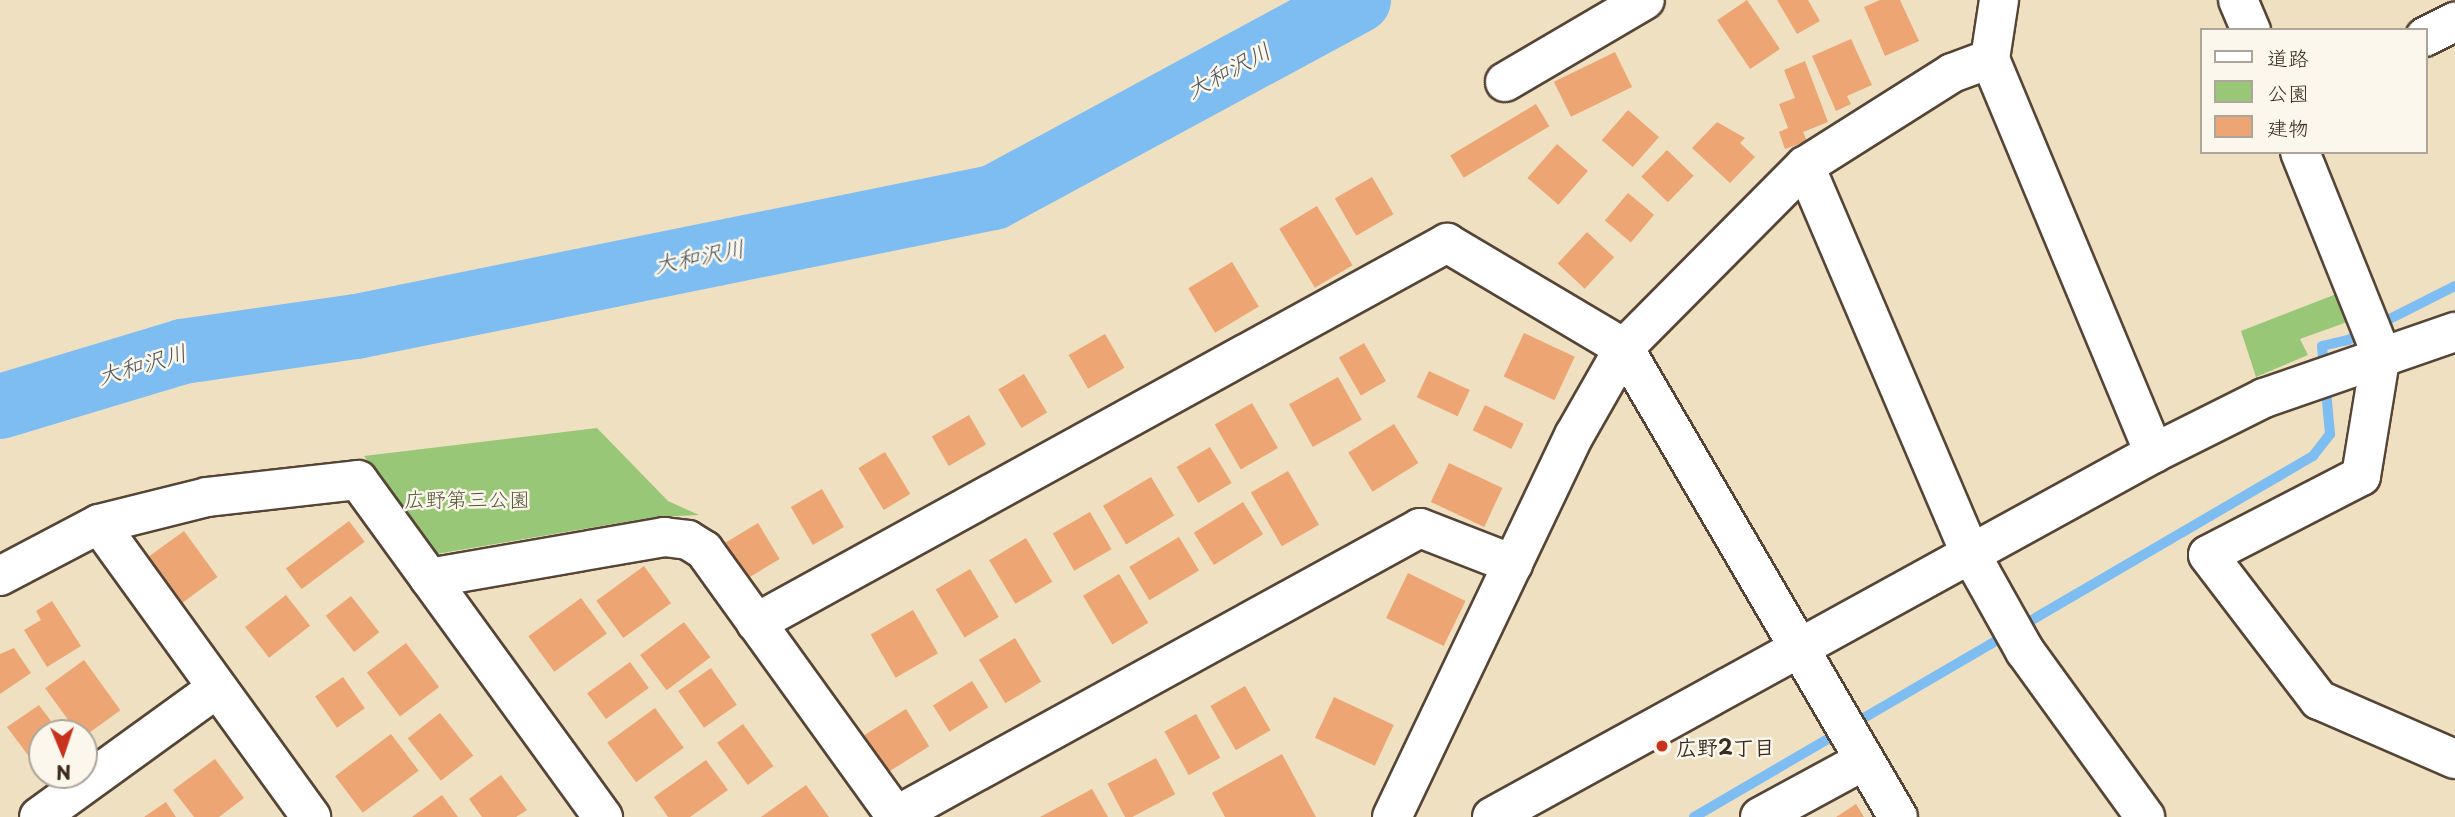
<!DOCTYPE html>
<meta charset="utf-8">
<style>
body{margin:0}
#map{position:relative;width:2455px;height:817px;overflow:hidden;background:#efe0c1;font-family:"Playpen Sans","Klee One",sans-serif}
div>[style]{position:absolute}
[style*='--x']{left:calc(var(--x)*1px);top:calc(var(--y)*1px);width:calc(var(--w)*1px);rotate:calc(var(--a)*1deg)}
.green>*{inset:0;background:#98c877}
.stream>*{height:10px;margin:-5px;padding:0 5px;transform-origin:5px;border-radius:5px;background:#7ebdf2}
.river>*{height:65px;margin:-32.5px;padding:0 32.5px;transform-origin:32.5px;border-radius:32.5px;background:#7ebdf2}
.building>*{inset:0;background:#eda673;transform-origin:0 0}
.roads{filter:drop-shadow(2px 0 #564536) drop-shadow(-2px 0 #564536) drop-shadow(0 2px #564536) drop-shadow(0 -2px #564536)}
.minor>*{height:38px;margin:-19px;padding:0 19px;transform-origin:19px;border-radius:19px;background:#fff}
.dots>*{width:19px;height:19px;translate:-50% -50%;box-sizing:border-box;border:4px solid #fbf7ec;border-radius:50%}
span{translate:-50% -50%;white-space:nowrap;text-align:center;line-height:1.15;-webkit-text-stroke:5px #fbf7ec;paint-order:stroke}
.park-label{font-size:21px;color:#575939}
.poi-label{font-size:21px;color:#3b2a1e;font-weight:700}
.left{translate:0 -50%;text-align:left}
.water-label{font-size:23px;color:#4f565e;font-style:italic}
.legend{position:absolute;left:2200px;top:28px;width:228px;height:126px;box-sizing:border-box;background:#fbf7ec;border:2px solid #aea59a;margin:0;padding:9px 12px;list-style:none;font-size:21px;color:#3b2a1e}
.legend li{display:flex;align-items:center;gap:14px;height:35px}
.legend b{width:35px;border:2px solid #aea59a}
.north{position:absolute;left:28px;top:719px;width:70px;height:70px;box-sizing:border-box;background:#fbf7ec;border:2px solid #aea59a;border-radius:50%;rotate:178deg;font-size:19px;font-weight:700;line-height:28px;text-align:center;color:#3b2a1e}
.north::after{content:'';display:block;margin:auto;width:24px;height:32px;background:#c8321e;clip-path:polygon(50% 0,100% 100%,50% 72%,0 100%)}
</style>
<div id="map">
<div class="green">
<i style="clip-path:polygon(2339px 293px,2350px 321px,2300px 339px,2308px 355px,2256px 377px,2241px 331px)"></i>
<i style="clip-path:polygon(597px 428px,668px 501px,699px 515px,655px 517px,436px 554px,364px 456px)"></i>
</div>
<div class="stream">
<i style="--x:1694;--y:817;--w:717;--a:-30.25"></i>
<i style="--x:2313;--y:456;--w:28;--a:-52"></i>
<i style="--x:2330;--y:434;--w:88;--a:-95.2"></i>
<i style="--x:2322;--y:346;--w:27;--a:-13"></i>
<i style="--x:2348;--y:340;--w:120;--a:-26.8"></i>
</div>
<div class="river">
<i style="--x:0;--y:406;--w:190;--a:-16.8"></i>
<i style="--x:182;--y:351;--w:176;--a:-8.2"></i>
<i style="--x:356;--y:326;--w:650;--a:-11.45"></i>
<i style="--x:993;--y:197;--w:415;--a:-28.4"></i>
</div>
<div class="building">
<i style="left:1747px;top:0;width:59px;height:36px;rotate:56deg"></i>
<i style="clip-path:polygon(1777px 0,1808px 0,1820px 21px,1797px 34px)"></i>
<i style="clip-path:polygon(1880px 0,1900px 0,1919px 41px,1885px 56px,1864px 7px)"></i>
<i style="clip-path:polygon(1851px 39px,1872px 85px,1847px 96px,1851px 104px,1836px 111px,1812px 56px)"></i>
<i style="left:1615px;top:52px;width:39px;height:68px;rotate:64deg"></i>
<i style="clip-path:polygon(1805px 61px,1828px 122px,1803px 132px,1807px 141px,1785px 149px,1779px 132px,1788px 128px,1779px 104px,1795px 98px,1784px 70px)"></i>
<i style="left:1536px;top:104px;width:26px;height:100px;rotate:59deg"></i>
<i style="left:1628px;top:110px;width:41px;height:40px;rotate:41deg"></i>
<i style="clip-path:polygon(1717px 122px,1745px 138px,1740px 143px,1755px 157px,1730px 183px,1692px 148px)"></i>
<i style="left:1557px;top:144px;width:41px;height:45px;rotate:41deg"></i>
<i style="left:1667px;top:150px;width:37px;height:37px;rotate:44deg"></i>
<i style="left:1372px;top:177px;width:43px;height:43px;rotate:60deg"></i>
<i style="left:1628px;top:193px;width:34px;height:36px;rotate:40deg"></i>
<i style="left:1317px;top:206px;width:69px;height:44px;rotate:59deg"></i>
<i style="left:1587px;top:232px;width:37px;height:43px;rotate:43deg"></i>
<i style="left:1232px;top:262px;width:52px;height:51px;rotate:59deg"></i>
<i style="left:1524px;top:333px;width:56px;height:48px;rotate:25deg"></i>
<i style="left:1105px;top:334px;width:39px;height:42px;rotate:60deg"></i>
<i style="left:1364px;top:343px;width:44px;height:29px;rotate:60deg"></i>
<i style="left:1429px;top:371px;width:45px;height:29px;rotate:25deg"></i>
<i style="left:1024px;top:374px;width:45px;height:30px;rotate:59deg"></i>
<i style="left:1338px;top:377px;width:49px;height:56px;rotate:61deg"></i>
<i style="left:1252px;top:403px;width:52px;height:43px;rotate:60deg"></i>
<i style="left:1485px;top:405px;width:43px;height:28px;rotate:26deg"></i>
<i style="left:969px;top:415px;width:34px;height:43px;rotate:60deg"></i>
<i style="left:1394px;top:424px;width:46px;height:54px;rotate:58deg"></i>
<i style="left:1210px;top:447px;width:42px;height:39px;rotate:59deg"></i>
<i style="left:885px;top:452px;width:49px;height:31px;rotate:59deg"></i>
<i style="left:1449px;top:463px;width:59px;height:43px;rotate:25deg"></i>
<i style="left:1288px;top:471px;width:62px;height:43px;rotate:60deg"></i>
<i style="left:1151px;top:477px;width:45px;height:56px;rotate:59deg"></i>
<i style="left:822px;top:489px;width:44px;height:36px;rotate:60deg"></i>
<i style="left:1243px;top:502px;width:38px;height:58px;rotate:58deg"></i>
<i style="left:1090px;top:512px;width:43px;height:43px;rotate:60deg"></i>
<i style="left:349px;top:521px;width:26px;height:79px;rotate:53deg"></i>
<i style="left:758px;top:523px;width:42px;height:42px;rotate:59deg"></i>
<i style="left:184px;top:531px;width:57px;height:43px;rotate:54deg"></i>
<i style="left:1179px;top:537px;width:39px;height:58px;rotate:59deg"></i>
<i style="left:1026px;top:538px;width:51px;height:43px;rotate:59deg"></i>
<i style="left:644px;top:566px;width:46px;height:59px;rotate:54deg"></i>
<i style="left:970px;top:569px;width:56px;height:40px;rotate:59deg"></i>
<i style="left:1408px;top:573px;width:64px;height:50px;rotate:26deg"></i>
<i style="left:1119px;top:574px;width:57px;height:42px;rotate:59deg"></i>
<i style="left:286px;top:595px;width:39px;height:52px;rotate:52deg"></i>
<i style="left:351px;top:596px;width:46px;height:32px;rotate:52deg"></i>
<i style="left:581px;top:598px;width:44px;height:65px;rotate:54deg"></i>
<i style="clip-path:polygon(52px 601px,81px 646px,47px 667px,24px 630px,41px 620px,36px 611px)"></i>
<i style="left:913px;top:610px;width:50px;height:49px;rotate:60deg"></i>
<i style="left:684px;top:622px;width:44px;height:55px;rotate:53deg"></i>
<i style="left:1015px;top:638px;width:51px;height:42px;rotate:59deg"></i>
<i style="left:406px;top:643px;width:55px;height:49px;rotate:53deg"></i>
<i style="clip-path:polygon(14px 648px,31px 673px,0 694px,0 654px)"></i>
<i style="left:84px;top:660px;width:62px;height:48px;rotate:54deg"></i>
<i style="left:630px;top:662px;width:32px;height:53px;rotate:54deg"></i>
<i style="left:711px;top:668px;width:45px;height:40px;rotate:55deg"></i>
<i style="left:343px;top:677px;width:38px;height:34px;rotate:55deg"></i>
<i style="left:972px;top:681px;width:31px;height:46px;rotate:58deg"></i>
<i style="left:1245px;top:686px;width:51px;height:40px;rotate:60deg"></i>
<i style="left:1334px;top:697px;width:66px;height:45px;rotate:25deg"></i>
<i style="clip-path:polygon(39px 705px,60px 733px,42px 733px,42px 762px,36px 766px,7px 727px)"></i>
<i style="left:655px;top:708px;width:49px;height:59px;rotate:54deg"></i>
<i style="left:906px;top:709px;width:44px;height:49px;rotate:58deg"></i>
<i style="left:440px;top:713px;width:54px;height:41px;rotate:52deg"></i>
<i style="left:1196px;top:714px;width:50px;height:36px;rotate:61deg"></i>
<i style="left:743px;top:724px;width:52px;height:32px;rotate:54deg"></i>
<i style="left:391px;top:734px;width:46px;height:70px;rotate:53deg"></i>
<i style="clip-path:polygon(1282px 754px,1316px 817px,1225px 817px,1212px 793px)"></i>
<i style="left:1156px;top:758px;width:41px;height:55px;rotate:62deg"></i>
<i style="clip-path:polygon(215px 759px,244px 798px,219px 817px,194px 817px,173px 790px)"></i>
<i style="clip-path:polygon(706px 760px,728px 790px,690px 817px,668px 817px,654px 797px)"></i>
<i style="clip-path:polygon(501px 775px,527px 810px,516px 817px,482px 817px,469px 799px)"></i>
<i style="clip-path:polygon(806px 785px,829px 817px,761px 817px)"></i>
<i style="clip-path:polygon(1092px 789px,1108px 817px,1040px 817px)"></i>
<i style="clip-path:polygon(442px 795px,458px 817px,412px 817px)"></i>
<i style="clip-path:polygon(166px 802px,176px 817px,144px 817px)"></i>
<i style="clip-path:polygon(1856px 804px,1864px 817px,1836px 817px)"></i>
</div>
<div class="roads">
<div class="minor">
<i style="--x:2238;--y:0;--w:33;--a:67"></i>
<i style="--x:2425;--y:37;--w:34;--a:-27"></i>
<i style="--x:1990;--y:59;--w:60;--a:-81.3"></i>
<i style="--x:1505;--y:82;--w:162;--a:-30.4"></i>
<i style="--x:2300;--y:152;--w:218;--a:68.1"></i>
<i style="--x:2381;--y:354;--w:124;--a:99.3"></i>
<i style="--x:2361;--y:476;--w:172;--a:152.7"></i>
<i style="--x:2208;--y:555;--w:183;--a:52.6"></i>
<i style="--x:2319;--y:700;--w:148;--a:23.5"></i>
<i style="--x:1805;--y:166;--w:418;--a:66.9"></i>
<i style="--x:1969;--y:551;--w:115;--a:60.8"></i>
<i style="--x:2025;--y:651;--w:205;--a:54.1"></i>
<i style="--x:99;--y:524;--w:362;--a:54.1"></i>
<i style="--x:0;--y:576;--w:112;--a:-27.7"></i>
<i style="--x:99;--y:524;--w:111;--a:-14"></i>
<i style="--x:207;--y:497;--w:152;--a:-6.4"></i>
<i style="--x:358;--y:480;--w:417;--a:54"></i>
<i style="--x:429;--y:578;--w:239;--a:-9.9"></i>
<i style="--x:664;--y:537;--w:24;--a:7"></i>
<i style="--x:688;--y:540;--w:19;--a:32"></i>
<i style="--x:704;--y:550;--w:328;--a:54.2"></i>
<i style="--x:756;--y:623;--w:789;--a:-28.81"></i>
<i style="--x:1447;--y:243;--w:206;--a:30.7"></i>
<i style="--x:1624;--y:348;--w:543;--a:59.71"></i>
<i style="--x:39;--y:817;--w:220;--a:-35.9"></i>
<i style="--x:894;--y:817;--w:600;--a:-28.79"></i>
<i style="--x:1420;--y:528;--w:100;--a:21.2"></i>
<i style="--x:1392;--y:817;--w:424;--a:-64.5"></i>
<i style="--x:1575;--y:434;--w:99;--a:-60.3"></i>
<i style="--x:1624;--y:348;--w:257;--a:-45.2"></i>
<i style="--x:1805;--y:166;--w:174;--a:-32.3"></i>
<i style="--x:1952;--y:73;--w:40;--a:-20.2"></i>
<i style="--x:1990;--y:59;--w:427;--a:67.4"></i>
<i style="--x:1492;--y:817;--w:755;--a:-28.8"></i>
<i style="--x:2154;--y:453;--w:123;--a:-26.6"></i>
<i style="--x:2264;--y:398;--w:202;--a:-19.1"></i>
<i style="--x:1760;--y:817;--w:119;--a:-28.5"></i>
</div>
</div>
<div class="dots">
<i style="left:1662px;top:746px;background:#c8321e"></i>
</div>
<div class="park-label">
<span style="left:467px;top:498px">広野第三公園</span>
</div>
<div class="poi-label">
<span class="left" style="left:1676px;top:746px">広野2丁目</span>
</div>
<div class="water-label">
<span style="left:1228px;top:70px;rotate:-28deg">大和沢川</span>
<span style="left:699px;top:256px;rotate:-11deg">大和沢川</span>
<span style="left:142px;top:364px;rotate:-16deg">大和沢川</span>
</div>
<ul class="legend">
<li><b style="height:9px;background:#fff"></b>道路</li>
<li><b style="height:19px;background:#98c877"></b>公園</li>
<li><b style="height:19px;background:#eda673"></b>建物</li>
</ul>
<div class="north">N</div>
</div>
